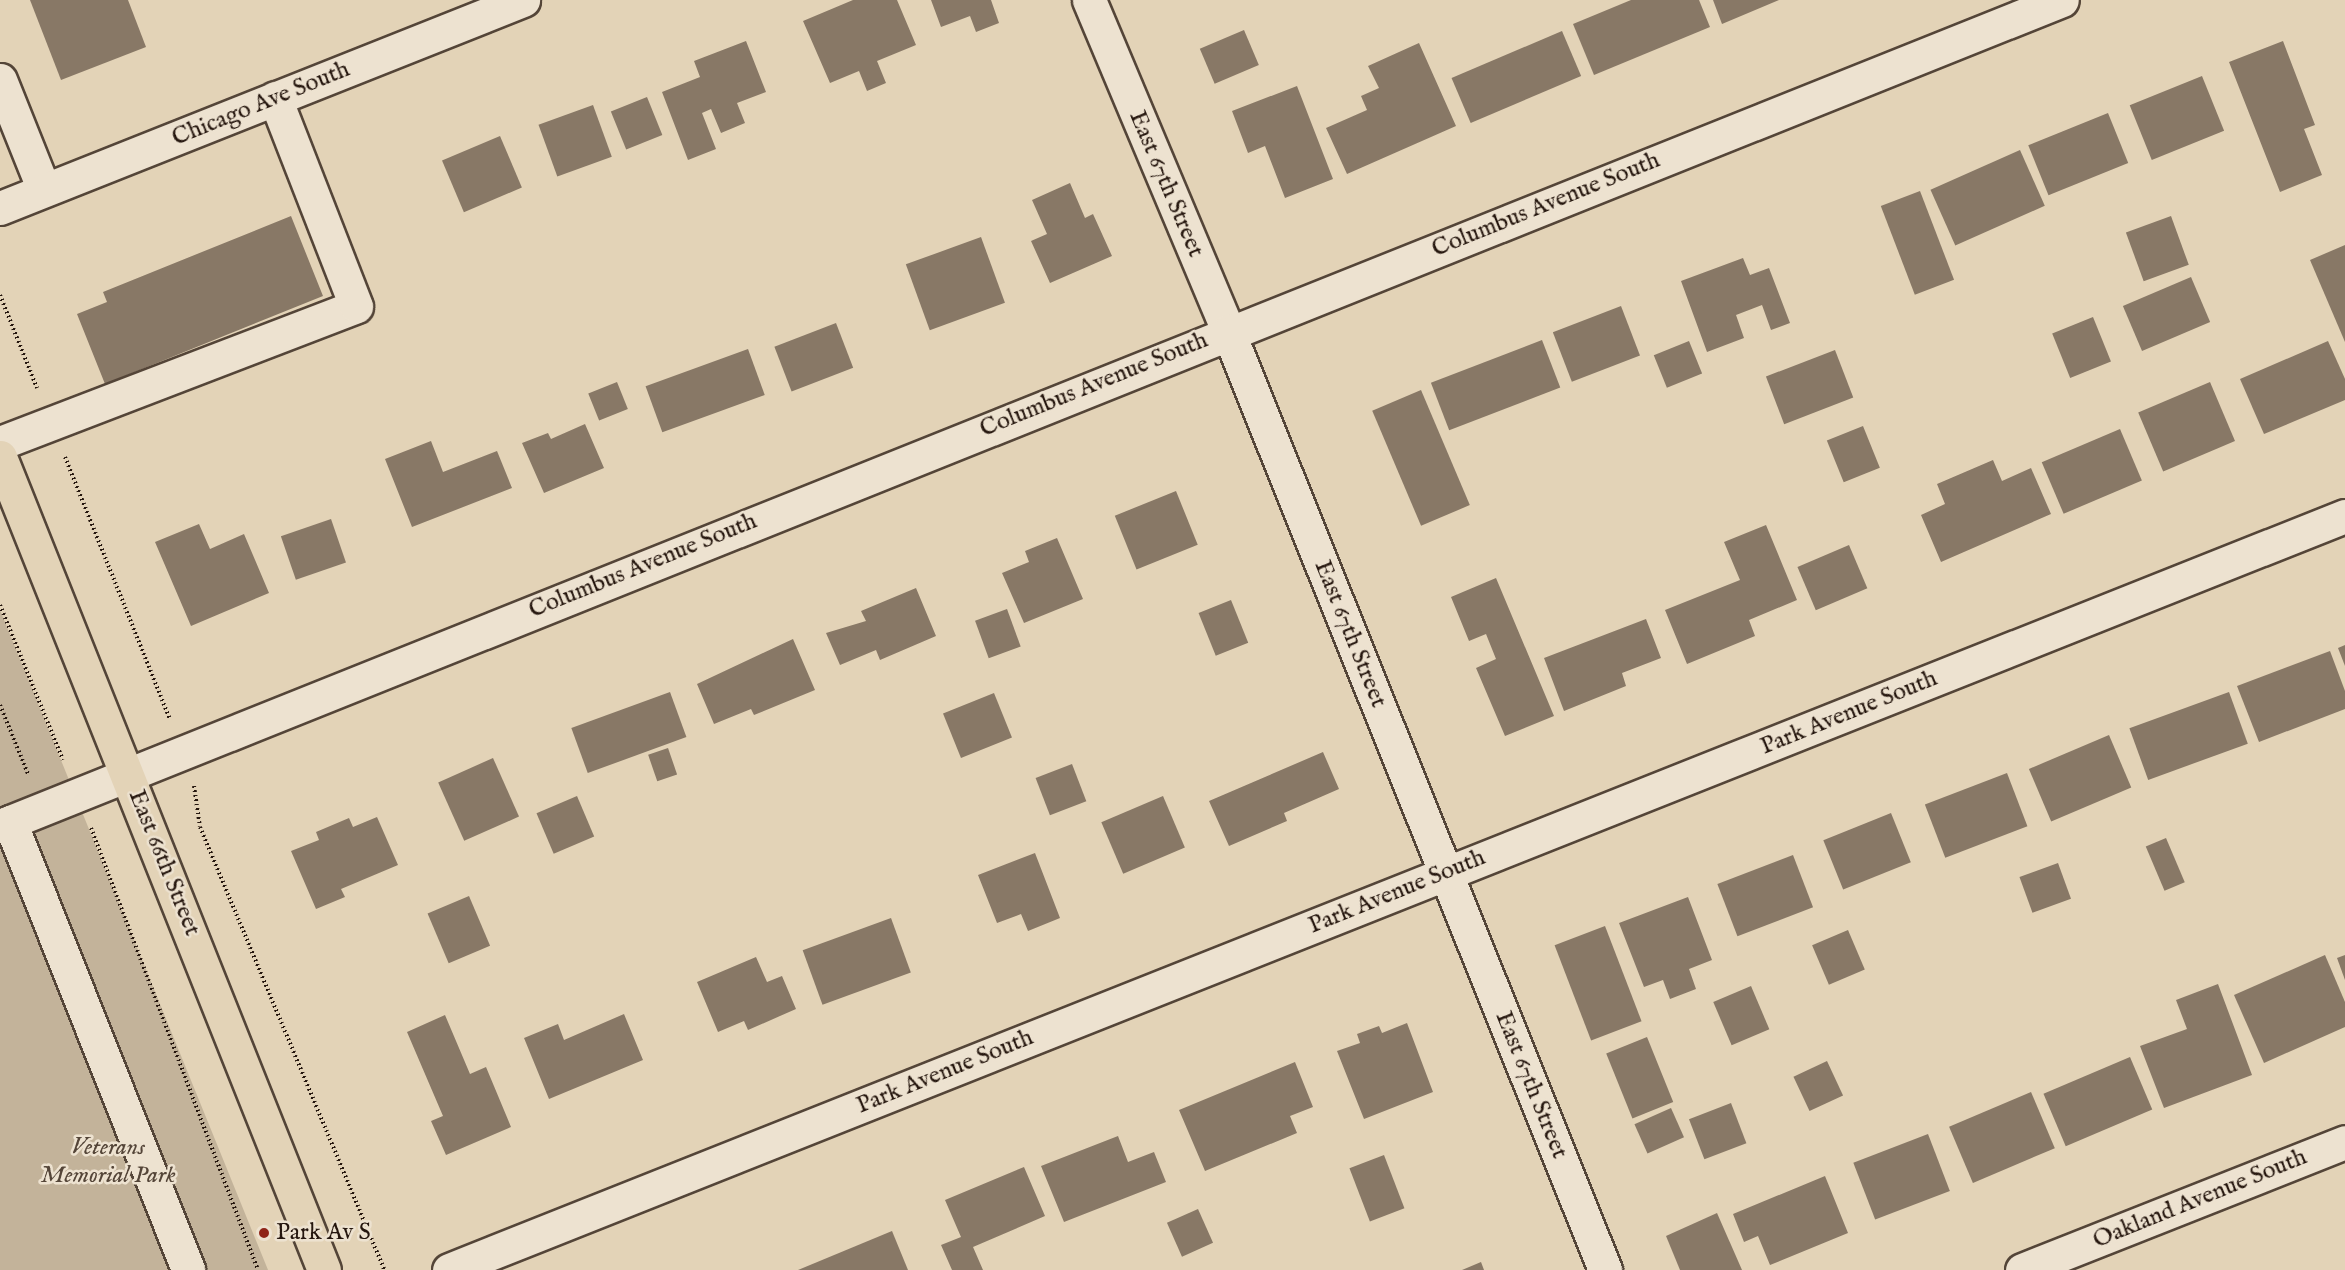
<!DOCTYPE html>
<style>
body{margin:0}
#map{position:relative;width:2345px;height:1270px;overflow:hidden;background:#e3d3b7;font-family:"IM FELL English",serif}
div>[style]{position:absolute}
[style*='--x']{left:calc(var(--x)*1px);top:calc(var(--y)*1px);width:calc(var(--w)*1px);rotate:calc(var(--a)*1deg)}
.green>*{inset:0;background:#c3b39a}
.building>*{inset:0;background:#887866;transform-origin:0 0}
.path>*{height:4px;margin-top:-2px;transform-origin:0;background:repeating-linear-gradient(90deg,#25160e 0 1.5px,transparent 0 4.5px)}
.roads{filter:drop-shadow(2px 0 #544538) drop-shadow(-2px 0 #544538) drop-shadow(0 2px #544538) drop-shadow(0 -2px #544538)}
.minor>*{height:33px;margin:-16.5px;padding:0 16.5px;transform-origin:16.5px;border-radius:16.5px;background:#ede2d0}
.major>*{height:33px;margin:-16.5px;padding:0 16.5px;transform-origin:16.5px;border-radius:16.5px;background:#e3d3b7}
.dots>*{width:16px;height:16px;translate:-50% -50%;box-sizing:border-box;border:3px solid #ede2d0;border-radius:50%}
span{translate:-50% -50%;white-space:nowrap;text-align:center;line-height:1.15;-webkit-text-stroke:5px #ede2d0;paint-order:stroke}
.street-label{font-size:24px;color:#25160e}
.park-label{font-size:24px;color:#544538;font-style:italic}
.poi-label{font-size:24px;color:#25160e}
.left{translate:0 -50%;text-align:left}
</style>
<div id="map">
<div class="green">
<i style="clip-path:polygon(0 610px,268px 1270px,0 1270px)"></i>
</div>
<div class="building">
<i style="clip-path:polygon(30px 0,128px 0,146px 47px,61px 80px)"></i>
<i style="clip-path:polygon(853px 0,897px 0,916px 45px,877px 61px,886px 83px,867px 91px,859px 71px,830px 83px,803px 21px)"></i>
<i style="clip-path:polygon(931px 0,991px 0,999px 23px,976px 32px,970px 16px,941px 27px)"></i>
<i style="clip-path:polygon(1631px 0,1699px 0,1710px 27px,1594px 75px,1573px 24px)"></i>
<i style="clip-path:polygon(1713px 0,1779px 0,1722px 24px)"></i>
<i style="left:1244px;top:30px;width:38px;height:48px;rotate:67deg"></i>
<i style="left:1562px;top:31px;width:49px;height:120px;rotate:67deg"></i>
<i style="clip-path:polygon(746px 41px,766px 92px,737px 103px,745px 123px,721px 133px,711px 109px,702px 113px,716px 149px,688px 160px,662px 92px,700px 77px,694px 61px)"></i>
<i style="clip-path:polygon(2283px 41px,2315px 125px,2304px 129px,2322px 175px,2280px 192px,2229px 62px)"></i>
<i style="clip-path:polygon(1419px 43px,1456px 126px,1347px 174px,1326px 128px,1367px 110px,1361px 96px,1379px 88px,1368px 66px)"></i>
<i style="left:2202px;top:76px;width:59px;height:78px;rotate:68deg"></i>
<i style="clip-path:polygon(1297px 86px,1333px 179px,1285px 198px,1265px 146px,1248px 153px,1232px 111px)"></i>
<i style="left:647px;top:97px;width:41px;height:39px;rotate:68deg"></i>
<i style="left:593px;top:105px;width:55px;height:58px;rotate:70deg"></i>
<i style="left:2108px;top:113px;width:54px;height:86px;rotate:68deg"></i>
<i style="left:500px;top:136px;width:56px;height:63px;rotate:67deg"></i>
<i style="left:2020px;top:150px;width:61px;height:98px;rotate:66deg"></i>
<i style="clip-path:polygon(1070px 183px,1085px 218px,1093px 214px,1112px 256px,1050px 283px,1031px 241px,1047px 234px,1032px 200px)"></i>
<i style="left:1920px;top:191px;width:95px;height:42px;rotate:69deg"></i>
<i style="clip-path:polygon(291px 216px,323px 296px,105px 384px,77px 314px,107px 302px,103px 292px)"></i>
<i style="left:2171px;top:216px;width:52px;height:48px;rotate:70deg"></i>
<i style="left:981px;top:237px;width:70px;height:80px;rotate:70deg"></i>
<i style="clip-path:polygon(2345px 245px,2345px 342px,2310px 260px)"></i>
<i style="clip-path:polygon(1743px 258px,1750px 275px,1769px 268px,1790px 323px,1771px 330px,1762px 305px,1736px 315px,1744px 338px,1707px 352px,1681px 281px)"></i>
<i style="left:2191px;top:277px;width:49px;height:74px;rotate:67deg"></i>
<i style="left:1621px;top:306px;width:53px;height:73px;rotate:69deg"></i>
<i style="left:2093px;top:317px;width:48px;height:44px;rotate:68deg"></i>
<i style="left:836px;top:323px;width:48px;height:66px;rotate:69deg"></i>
<i style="left:1542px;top:340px;width:51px;height:119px;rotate:69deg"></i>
<i style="left:1689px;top:341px;width:35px;height:38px;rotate:68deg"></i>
<i style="clip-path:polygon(2328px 341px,2345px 379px,2345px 400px,2264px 434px,2240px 379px)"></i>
<i style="left:748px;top:349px;width:49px;height:109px;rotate:70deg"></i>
<i style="left:1835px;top:350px;width:51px;height:74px;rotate:69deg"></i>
<i style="left:617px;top:382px;width:29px;height:31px;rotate:68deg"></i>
<i style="left:2210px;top:382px;width:64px;height:78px;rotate:67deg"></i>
<i style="left:1421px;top:390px;width:125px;height:53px;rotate:67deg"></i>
<i style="clip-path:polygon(585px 424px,604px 468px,544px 493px,522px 443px,548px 433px,551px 439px)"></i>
<i style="left:1863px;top:426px;width:45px;height:39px;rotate:68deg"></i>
<i style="left:2120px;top:429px;width:56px;height:85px;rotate:67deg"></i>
<i style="clip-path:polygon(431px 441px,443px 472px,497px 451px,512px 488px,412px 527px,385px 459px)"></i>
<i style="clip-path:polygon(1993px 460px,2002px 481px,2031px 468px,2051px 514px,1941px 562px,1921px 515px,1945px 504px,1937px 484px)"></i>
<i style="left:1176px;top:491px;width:58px;height:66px;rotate:68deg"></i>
<i style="left:331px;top:519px;width:46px;height:53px;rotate:71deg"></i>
<i style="clip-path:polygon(199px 524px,210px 549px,244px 534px,269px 593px,191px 626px,155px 542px)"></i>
<i style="clip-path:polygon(1766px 525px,1797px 600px,1749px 620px,1755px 636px,1687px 664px,1665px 610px,1740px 580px,1724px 542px)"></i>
<i style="clip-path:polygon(1057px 538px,1083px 599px,1024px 623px,1002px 573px,1029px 562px,1025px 551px)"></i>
<i style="left:1849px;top:545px;width:47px;height:56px;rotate:67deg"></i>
<i style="clip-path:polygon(1496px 578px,1554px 716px,1505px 736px,1476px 668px,1496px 659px,1486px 634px,1469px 641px,1451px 597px)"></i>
<i style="clip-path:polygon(916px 588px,936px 636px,880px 660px,876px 650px,840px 665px,826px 633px,866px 621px,861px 611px)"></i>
<i style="left:1231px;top:600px;width:46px;height:35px;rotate:68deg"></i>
<i style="left:1007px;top:609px;width:40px;height:34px;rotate:70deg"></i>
<i style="clip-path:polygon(1646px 619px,1661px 658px,1622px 673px,1626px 686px,1564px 711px,1544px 658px)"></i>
<i style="clip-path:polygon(793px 639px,815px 690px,754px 715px,751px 709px,714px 724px,697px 684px)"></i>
<i style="clip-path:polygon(2345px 645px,2345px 666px,2338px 648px)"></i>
<i style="clip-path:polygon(2330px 651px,2345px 691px,2345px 709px,2259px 742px,2237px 686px)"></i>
<i style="left:670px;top:692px;width:48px;height:105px;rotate:70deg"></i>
<i style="left:2229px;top:692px;width:55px;height:106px;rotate:70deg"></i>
<i style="left:994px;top:693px;width:48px;height:55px;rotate:68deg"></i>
<i style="left:2109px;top:735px;width:57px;height:87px;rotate:67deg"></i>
<i style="left:668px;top:748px;width:28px;height:21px;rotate:71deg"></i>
<i style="clip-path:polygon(1323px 752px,1339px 789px,1284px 813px,1287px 821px,1229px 846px,1209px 801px)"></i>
<i style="left:493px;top:758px;width:64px;height:60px;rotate:66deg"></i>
<i style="left:1072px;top:764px;width:40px;height:39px;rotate:69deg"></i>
<i style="left:2007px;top:773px;width:57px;height:88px;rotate:69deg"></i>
<i style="left:577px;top:796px;width:44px;height:44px;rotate:67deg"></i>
<i style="left:1163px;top:796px;width:56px;height:67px;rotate:67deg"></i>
<i style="left:1891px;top:813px;width:53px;height:73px;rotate:68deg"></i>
<i style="clip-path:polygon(377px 817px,398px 865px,341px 889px,345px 897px,316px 909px,291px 851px,319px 840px,316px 832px,349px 818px,353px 827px)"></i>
<i style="left:2166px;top:838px;width:48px;height:22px;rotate:67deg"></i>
<i style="clip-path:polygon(1035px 853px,1060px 918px,1028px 931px,1021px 914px,997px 923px,978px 875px)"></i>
<i style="left:1793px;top:855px;width:56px;height:81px;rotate:69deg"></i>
<i style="left:2058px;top:863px;width:38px;height:41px;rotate:70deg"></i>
<i style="left:469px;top:896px;width:54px;height:45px;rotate:67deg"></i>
<i style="clip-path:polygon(1688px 897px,1712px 960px,1689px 969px,1696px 989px,1670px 999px,1663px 980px,1644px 987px,1619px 923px)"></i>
<i style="left:891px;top:918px;width:58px;height:94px;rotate:70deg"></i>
<i style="left:1605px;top:926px;width:102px;height:54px;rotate:69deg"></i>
<i style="left:1848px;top:930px;width:43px;height:39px;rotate:67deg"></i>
<i style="clip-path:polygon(2325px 955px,2345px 1002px,2345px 1027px,2264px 1063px,2234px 995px)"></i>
<i style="clip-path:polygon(2345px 955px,2345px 980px,2337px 958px)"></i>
<i style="clip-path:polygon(756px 957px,767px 982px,782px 976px,796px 1009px,748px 1030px,744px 1021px,718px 1032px,697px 982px)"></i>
<i style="clip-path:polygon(2218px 984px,2252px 1075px,2164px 1108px,2140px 1046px,2187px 1029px,2176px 1000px)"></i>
<i style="left:1751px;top:986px;width:47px;height:41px;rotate:67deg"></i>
<i style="clip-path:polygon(624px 1014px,643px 1060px,549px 1099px,524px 1038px,558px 1024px,564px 1040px)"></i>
<i style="clip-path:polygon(445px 1015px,470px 1074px,486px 1067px,511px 1127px,446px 1155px,431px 1121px,443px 1116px,407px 1032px)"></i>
<i style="clip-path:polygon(1407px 1023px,1433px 1092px,1364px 1119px,1337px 1051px,1360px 1043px,1357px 1034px,1379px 1026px,1382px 1033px)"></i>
<i style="left:1647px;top:1037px;width:70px;height:44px;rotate:68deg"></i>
<i style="left:2130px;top:1057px;width:57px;height:94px;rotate:67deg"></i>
<i style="left:1827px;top:1061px;width:38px;height:37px;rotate:65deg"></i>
<i style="clip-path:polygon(1295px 1062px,1313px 1107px,1290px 1116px,1297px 1133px,1205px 1171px,1179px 1110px)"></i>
<i style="left:2031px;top:1092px;width:61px;height:89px;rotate:67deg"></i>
<i style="left:1731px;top:1103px;width:43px;height:45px;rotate:69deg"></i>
<i style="left:1671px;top:1108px;width:32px;height:40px;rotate:66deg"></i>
<i style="left:1928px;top:1134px;width:61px;height:80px;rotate:69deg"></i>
<i style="clip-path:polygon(1118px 1136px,1128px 1162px,1154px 1152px,1166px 1182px,1064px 1222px,1041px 1166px)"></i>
<i style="left:1384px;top:1155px;width:57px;height:37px;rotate:69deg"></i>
<i style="clip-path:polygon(1024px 1167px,1045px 1216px,973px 1247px,983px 1270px,952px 1270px,941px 1245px,961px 1237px,945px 1200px)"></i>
<i style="clip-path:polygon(1825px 1176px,1848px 1233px,1770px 1265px,1758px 1236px,1744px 1242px,1733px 1214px)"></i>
<i style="left:1198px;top:1209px;width:37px;height:34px;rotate:66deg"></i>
<i style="clip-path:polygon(1717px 1213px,1742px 1270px,1680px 1270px,1666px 1236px)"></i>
<i style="clip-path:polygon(892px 1231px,908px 1270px,798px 1270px)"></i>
<i style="clip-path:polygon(1481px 1262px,1484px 1270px,1462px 1270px)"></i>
</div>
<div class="path">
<i style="--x:0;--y:295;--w:100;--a:68.3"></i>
<i style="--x:65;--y:457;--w:283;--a:68.2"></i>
<i style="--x:0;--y:605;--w:167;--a:67.9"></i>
<i style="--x:0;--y:705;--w:74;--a:67.9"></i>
<i style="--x:194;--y:786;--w:41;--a:81.7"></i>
<i style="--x:200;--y:827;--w:480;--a:67.4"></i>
<i style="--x:91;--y:828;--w:472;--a:69.3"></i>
</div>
<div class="roads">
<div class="minor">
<i style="--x:1089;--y:0;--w:359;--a:67.2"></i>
<i style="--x:1228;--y:331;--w:1012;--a:68.12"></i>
<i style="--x:0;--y:80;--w:118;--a:68.2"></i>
<i style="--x:0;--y:208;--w:563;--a:-21.69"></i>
<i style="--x:0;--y:443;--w:381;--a:-21"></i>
<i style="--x:356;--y:306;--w:223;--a:-111.3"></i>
<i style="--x:10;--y:822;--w:482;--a:68.3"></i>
<i style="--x:0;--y:826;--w:2221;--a:-21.83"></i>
<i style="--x:449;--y:1270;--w:2040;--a:-21.69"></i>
<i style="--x:2022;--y:1270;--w:347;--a:-21.6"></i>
</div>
<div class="major">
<i style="--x:0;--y:457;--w:875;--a:68.27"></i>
</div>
</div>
<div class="dots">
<i style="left:264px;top:1233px;background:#8f2418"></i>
</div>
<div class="street-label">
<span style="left:261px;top:104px;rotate:-22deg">Chicago Ave South</span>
<span style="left:1166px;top:184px;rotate:67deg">East 67th Street</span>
<span style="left:1546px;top:205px;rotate:-22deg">Columbus Avenue South</span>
<span style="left:1094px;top:385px;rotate:-22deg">Columbus Avenue South</span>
<span style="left:643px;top:566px;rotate:-22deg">Columbus Avenue South</span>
<span style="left:1350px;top:634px;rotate:68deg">East 67th Street</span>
<span style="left:1849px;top:713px;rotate:-22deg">Park Avenue South</span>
<span style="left:164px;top:863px;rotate:68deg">East 66th Street</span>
<span style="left:1397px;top:892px;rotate:-22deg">Park Avenue South</span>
<span style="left:945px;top:1072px;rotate:-22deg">Park Avenue South</span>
<span style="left:1531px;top:1085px;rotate:68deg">East 67th Street</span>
<span style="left:2200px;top:1199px;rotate:-22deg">Oakland Avenue South</span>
</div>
<div class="park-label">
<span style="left:108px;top:1162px">Veterans<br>Memorial Park</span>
</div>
<div class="poi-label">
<span class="left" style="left:276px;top:1233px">Park Av S</span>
</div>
</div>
